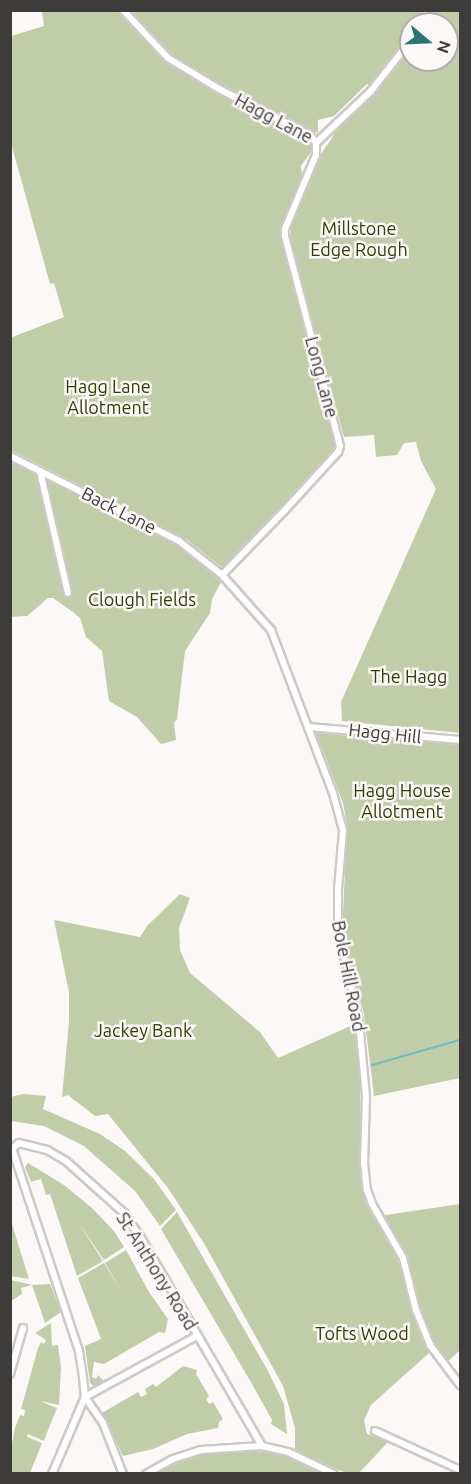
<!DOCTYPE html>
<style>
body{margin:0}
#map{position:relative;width:471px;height:1484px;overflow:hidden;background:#fcf8f7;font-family:Ubuntu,sans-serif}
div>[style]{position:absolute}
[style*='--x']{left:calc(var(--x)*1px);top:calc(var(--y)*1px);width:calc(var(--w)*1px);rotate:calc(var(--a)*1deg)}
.green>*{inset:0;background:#c1cca8}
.stream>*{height:2px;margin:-1px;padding:0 1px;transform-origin:1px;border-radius:1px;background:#72bcbe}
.roads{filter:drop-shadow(2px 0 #ccc9c7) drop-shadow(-2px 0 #ccc9c7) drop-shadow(0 2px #ccc9c7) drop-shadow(0 -2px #ccc9c7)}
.street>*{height:6px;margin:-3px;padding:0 3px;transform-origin:3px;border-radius:3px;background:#fff}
span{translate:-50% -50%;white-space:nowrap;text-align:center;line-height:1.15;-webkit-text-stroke:5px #fcf8f7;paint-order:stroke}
.street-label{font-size:18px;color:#3d3c3b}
.park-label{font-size:18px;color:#323e00}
.frame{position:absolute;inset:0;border:12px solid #3d3c3b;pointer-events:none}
.north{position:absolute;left:399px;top:12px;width:60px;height:60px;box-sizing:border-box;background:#fcf8f7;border:2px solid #b0adac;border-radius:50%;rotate:109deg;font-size:16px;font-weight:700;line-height:24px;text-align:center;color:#3d3c3b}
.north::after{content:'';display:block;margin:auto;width:21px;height:27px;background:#2a7474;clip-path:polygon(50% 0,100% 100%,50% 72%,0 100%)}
</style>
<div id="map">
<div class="green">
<i style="clip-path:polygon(42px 11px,120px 11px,173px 67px,308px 137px,314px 148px,301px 166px,302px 175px,280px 229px,337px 443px,335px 449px,223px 568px,186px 539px,11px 450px,10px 338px,64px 317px,54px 283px,50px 284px,11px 143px,11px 36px,44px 26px)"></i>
<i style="clip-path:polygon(128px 11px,424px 11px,418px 24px,411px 24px,411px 34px,371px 86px,367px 84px,334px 116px,318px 120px,318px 133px,219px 83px,171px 54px)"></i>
<i style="clip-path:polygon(433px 11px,460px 11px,460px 733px,342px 721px,341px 702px,436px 489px,421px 461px,416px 442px,404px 443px,397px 455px,376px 457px,374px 435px,344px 437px,290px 238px,291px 228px,319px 157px,340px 126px,397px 66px,411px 47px,411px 60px,447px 60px,447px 24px,427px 24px)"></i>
<i style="clip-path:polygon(10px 461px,177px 544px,221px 582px,212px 599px,210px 613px,185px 651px,177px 719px,174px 723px,176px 740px,161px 744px,137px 717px,109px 701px,102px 651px,86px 637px,80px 618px,73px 612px,53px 598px,48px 598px,27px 616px,12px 617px)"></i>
<i style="clip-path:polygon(316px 733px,460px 745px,460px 1078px,374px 1096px,364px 1014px,347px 955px,343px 914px,347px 825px,343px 803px)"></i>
<i style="clip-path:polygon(180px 894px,190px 898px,179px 928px,180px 950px,190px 973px,260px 1032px,278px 1058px,355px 1024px,360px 1073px,361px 1163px,366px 1204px,387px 1232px,379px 1216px,460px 1204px,460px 1350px,444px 1365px,436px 1354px,429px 1353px,371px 1405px,364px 1420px,367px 1434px,389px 1441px,359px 1473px,346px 1473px,295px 1451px,295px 1428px,283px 1386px,205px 1245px,168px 1188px,108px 1114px,95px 1116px,68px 1095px,62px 1097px,69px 1022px,69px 992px,54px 920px,140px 937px,147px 926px)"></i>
<i style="clip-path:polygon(23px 1094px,46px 1096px,43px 1109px,100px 1134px,125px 1151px,154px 1179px,176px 1210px,160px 1226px,135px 1191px,84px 1146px,44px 1126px,11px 1121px,11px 1097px)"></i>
<i style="clip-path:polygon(28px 1163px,64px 1185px,92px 1208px,114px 1231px,124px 1247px,104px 1260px,76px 1219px,103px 1261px,77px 1276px,50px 1194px,46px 1195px,41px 1179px,31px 1182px,25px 1167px)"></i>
<i style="clip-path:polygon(11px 1210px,11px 1221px,29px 1279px,11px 1276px)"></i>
<i style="clip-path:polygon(177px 1212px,268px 1371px,284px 1404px,287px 1434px,271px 1424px,272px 1420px,252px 1384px,161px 1229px)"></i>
<i style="clip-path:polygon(126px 1250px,149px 1292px,168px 1319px,165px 1333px,159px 1332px,104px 1364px,94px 1362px,92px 1377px,96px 1379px,98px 1375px,104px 1381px,94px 1386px,90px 1383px,85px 1346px,101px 1339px,78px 1278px,104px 1263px,121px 1291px,105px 1263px)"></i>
<i style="clip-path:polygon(11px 1280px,32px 1285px,50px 1284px,61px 1312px,45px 1323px,32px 1285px,21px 1288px,22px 1294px,11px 1301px)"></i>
<i style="clip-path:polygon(51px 1323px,52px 1346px,58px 1345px,61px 1368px,59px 1405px,40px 1401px,57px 1408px,46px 1435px,44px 1441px,28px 1434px,27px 1437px,42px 1443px,30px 1473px,11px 1473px,11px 1449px,15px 1428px,20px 1415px,24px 1416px,25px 1410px,21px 1409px,38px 1348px,41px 1342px,44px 1344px,46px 1340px,35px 1333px)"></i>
<i style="clip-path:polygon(183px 1366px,197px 1370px,196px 1374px,209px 1396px,206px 1399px,209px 1404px,213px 1402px,223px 1419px,219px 1422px,218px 1428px,187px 1434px,153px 1449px,123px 1456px,102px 1413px,138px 1392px,141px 1397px,147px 1394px,145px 1389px,153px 1384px,156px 1387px)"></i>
<i style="clip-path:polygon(248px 1451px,280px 1453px,327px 1474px,153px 1474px,196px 1455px,212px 1452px)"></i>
</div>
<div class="stream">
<i style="--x:372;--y:1065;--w:91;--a:-15.9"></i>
</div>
<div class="roads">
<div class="street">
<i style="--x:123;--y:10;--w:66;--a:46.8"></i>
<i style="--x:168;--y:58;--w:60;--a:31.3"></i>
<i style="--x:219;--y:89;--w:102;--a:26.8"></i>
<i style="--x:310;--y:135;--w:10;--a:53"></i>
<i style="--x:422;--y:24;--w:15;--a:-67"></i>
<i style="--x:316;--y:143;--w:76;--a:-43.4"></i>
<i style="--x:371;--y:91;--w:65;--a:-51.9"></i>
<i style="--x:10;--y:456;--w:189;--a:26.7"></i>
<i style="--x:179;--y:541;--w:55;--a:38.3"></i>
<i style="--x:222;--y:575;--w:74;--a:48.3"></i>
<i style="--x:271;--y:630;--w:174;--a:69.2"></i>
<i style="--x:333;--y:793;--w:39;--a:75"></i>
<i style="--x:343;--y:831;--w:58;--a:94.9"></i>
<i style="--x:338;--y:889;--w:41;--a:90"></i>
<i style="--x:338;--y:930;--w:93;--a:77"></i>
<i style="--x:359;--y:1021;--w:76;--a:84.7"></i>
<i style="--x:366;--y:1097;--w:66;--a:91.7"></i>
<i style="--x:364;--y:1163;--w:27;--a:84"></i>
<i style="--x:367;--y:1190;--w:15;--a:70"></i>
<i style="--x:372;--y:1204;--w:62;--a:60.1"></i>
<i style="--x:403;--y:1258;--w:54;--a:76"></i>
<i style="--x:416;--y:1310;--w:38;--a:68"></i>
<i style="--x:430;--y:1345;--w:50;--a:53.1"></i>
<i style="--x:40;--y:471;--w:125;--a:77.1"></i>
<i style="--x:222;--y:575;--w:91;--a:-45.9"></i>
<i style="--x:285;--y:510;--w:79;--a:-47.6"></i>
<i style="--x:338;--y:452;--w:6;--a:-72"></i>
<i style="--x:340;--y:446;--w:217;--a:-104.7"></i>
<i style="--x:285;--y:236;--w:7;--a:-90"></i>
<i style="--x:285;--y:229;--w:80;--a:-67.3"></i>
<i style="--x:316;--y:155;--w:12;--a:-90"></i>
<i style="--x:308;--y:727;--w:153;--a:4.9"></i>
<i style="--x:10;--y:1374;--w:48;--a:-74.2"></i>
<i style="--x:375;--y:1431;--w:94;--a:24.6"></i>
<i style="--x:52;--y:1474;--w:84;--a:-66.8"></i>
<i style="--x:85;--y:1397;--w:20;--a:-96"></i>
<i style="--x:83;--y:1377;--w:26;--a:-99"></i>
<i style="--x:79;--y:1351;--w:213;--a:-108.3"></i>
<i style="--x:12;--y:1149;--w:9;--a:-41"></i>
<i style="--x:19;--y:1143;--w:29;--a:14"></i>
<i style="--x:47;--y:1150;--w:22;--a:30"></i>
<i style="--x:66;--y:1161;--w:78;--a:41.9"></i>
<i style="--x:124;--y:1213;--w:30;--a:56"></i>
<i style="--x:141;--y:1238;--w:241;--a:59.8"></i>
<i style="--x:123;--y:1474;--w:55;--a:-111.4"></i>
<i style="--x:103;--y:1423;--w:32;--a:-125"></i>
<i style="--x:85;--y:1397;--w:128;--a:-28.6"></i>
<i style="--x:146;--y:1474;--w:31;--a:-29"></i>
<i style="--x:173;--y:1459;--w:29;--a:-18"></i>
<i style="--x:201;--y:1450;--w:61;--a:-3.8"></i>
<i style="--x:262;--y:1446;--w:27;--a:13"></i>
<i style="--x:288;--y:1452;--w:51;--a:25.6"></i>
</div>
</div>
<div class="street-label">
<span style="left:274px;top:118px;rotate:28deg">Hagg Lane</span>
<span style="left:322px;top:377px;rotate:75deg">Long Lane</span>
<span style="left:119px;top:510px;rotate:27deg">Back Lane</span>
<span style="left:385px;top:733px;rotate:6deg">Hagg Hill</span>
<span style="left:349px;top:976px;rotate:79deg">Bole Hill Road</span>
<span style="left:157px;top:1271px;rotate:58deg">St Anthony Road</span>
</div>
<div class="park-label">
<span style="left:359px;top:239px">Millstone<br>Edge Rough</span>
<span style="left:108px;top:397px">Hagg Lane<br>Allotment</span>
<span style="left:142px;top:599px">Clough Fields</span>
<span style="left:409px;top:676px">The Hagg</span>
<span style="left:402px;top:801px">Hagg House<br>Allotment</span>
<span style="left:143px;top:1030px">Jackey Bank</span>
<span style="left:362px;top:1333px">Tofts Wood</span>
</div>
<div class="frame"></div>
<div class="north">N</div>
</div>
